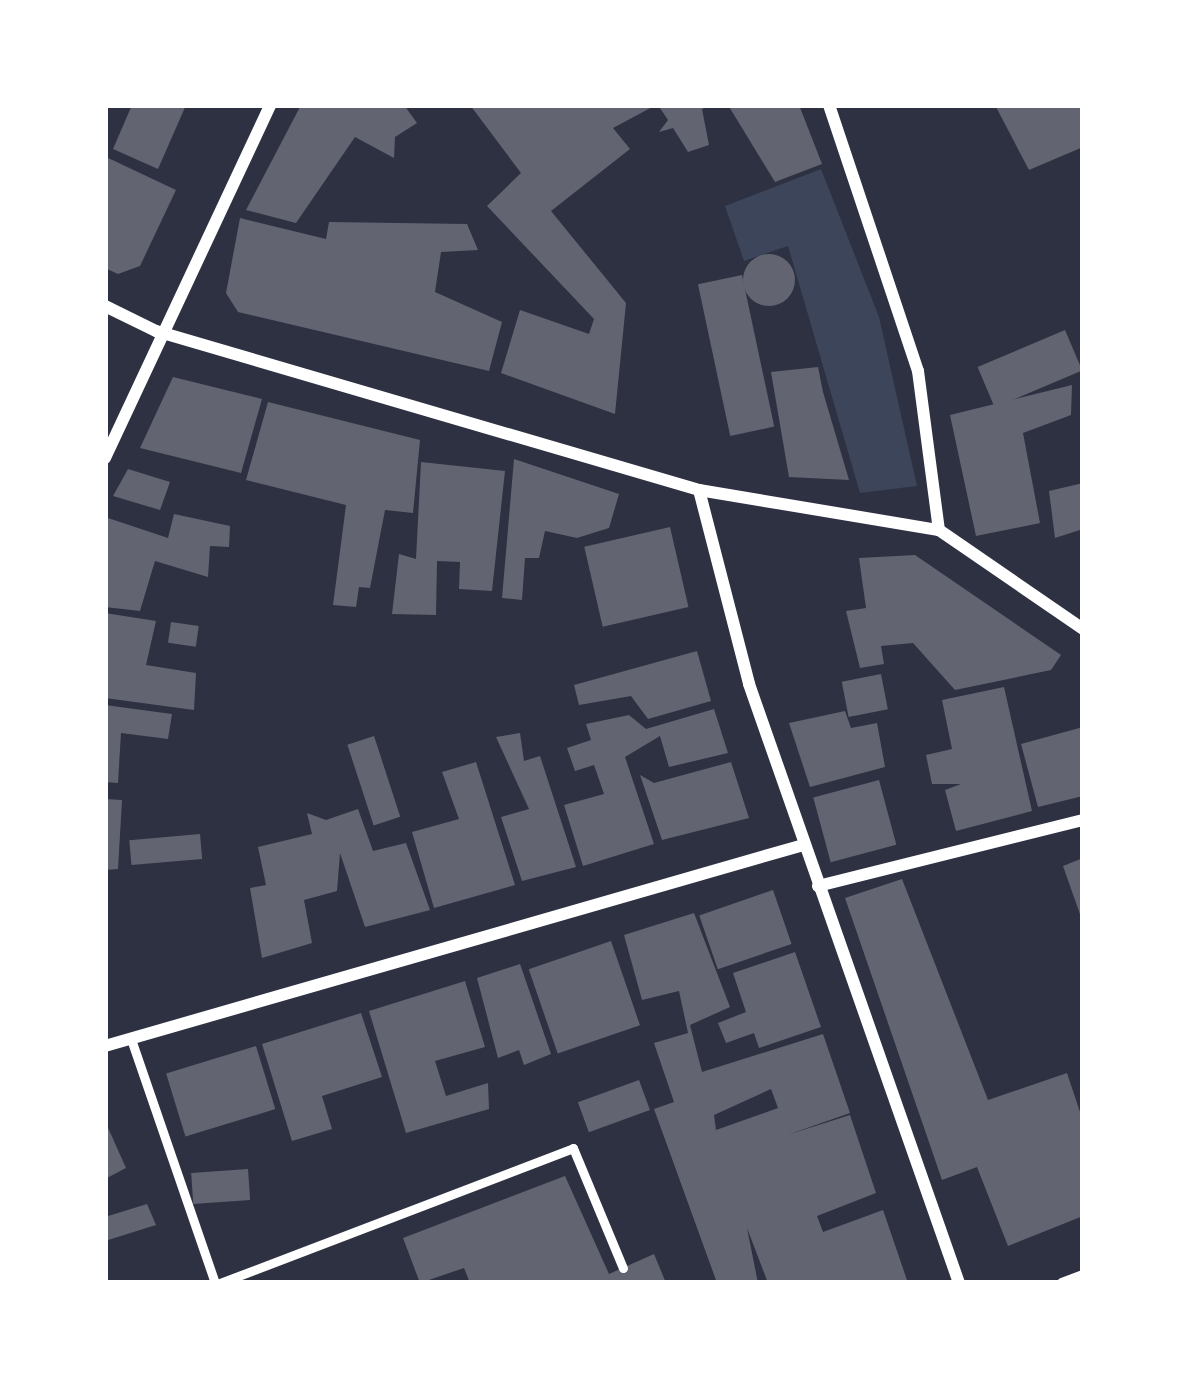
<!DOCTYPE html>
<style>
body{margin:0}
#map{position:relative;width:1188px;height:1388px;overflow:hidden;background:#2d3142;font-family:"Fira Sans Condensed",sans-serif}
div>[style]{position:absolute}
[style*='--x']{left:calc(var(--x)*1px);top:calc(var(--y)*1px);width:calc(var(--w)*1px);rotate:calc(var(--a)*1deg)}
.green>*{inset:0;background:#3c4559}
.building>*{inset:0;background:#626471;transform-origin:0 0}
.round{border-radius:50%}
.service>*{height:9px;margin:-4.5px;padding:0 4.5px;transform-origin:4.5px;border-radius:4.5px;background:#fff}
.pedestrian>*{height:10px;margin:-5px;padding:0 5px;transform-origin:5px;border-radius:5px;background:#fff}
.minor>*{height:12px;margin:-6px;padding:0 6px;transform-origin:6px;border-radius:6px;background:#fff}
span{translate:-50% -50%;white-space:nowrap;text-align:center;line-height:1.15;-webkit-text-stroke:9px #fff;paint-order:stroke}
.frame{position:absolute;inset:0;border:108px solid #fff;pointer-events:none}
</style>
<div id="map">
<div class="green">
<i style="clip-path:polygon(821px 169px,879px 317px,917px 486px,860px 493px,788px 246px,744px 261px,725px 206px)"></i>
</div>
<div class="building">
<i style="clip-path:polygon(132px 105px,186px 105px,158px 169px,113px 149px)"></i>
<i style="clip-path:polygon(301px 105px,404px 105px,417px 123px,395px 137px,394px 158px,355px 137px,296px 223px,246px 210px)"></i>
<i style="clip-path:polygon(470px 105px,656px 105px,613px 128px,630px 149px,551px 211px,626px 303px,615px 414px,501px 373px,520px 310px,589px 334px,594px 319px,487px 206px,521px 173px)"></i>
<i style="clip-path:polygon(658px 105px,711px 105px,702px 109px,709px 145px,688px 152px,673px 128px,659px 132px,668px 120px)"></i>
<i style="clip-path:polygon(728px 105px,799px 105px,822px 164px,775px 182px)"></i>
<i style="clip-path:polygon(995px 105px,1083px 105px,1083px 147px,1029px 170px)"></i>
<i style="clip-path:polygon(106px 157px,176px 190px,140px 266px,118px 274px,105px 268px)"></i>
<i style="clip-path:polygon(240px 218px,326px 239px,329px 222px,467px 224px,478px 250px,441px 252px,435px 292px,502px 322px,489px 371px,238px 312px,226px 293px)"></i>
<i class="round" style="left:743px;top:254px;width:52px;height:52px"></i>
<i style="left:742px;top:275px;width:155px;height:45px;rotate:78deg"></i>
<i style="left:1065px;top:330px;width:44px;height:95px;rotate:67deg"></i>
<i style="clip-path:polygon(818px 367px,823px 392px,849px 480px,789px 477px,771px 372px)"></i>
<i style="clip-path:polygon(173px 377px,262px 399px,241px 473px,140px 448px)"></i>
<i style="clip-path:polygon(1072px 385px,1071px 415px,1023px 433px,1040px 523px,976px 536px,950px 415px)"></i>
<i style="clip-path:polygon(268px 402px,420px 440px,413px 513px,385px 510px,370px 588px,359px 587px,356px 607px,333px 605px,346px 505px,246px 480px)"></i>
<i style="clip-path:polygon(514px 459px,619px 494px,609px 528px,577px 538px,545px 531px,539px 558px,525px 558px,522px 600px,502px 598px)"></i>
<i style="clip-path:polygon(421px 462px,505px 471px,492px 591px,459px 589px,460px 562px,437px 561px,436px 615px,392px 614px,399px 554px,416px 559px)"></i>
<i style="clip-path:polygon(128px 469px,170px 482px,160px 510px,113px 496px)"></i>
<i style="clip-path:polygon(1083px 483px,1083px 529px,1055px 538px,1049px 491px)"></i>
<i style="clip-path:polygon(174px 514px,230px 526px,229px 547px,210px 546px,208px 577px,155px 561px,140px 611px,105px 607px,105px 517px,168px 538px)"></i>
<i style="left:670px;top:527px;width:82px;height:88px;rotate:77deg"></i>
<i style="clip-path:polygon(915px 555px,1061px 655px,1051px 670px,955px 690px,913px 643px,881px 646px,884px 664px,860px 668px,846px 611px,866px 608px,859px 558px)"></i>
<i style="clip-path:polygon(105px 613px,156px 621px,146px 665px,196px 673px,194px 710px,105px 698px)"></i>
<i style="left:171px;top:622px;width:28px;height:21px;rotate:8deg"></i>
<i style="clip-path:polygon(697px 651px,711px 701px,648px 719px,631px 696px,579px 705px,574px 685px)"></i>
<i style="left:881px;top:674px;width:36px;height:40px;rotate:79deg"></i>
<i style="clip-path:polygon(1004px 687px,1032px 811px,956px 831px,945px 790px,961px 784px,932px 784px,926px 755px,952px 749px,942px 700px)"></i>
<i style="clip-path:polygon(105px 705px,172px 714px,168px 739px,121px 733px,118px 783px,105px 782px)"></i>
<i style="clip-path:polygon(714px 709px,728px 753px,669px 767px,660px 736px,625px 757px,654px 844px,583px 866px,564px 805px,604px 794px,594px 765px,575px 771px,567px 748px,591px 740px,586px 724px,629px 715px,646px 729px)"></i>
<i style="clip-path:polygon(845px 711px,851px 728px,877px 723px,885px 767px,810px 787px,789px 723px)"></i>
<i style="clip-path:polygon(1083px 727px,1083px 796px,1038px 807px,1021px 744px)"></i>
<i style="clip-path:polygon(520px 733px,524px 761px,540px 756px,576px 867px,522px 881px,501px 817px,529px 809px,496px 737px)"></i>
<i style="left:374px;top:736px;width:85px;height:28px;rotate:72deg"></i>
<i style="clip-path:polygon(476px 762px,515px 885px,434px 908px,412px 832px,459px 819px,442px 772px)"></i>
<i style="clip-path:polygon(731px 762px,749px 818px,662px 840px,640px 775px,654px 783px)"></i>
<i style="left:879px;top:780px;width:67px;height:68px;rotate:75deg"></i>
<i style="clip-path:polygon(105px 799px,122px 800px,118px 869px,105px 870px)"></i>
<i style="clip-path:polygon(358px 809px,373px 851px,406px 843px,430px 910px,365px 927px,340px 853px,337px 891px,304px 900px,312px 943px,262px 958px,250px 888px,266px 885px,258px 847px,312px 834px,307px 813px,326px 820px)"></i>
<i style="left:200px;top:834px;width:25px;height:71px;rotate:85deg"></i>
<i style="clip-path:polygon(1083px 858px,1083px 920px,1082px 920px,1063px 866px)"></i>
<i style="clip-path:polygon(902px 879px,988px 1100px,1067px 1073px,1083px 1121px,1083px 1216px,1008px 1246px,977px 1167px,942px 1180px,845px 898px)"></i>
<i style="left:773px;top:890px;width:57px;height:78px;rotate:71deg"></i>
<i style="clip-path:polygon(evenodd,694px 913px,730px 1007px,690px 1025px,702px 1072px,823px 1034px,850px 1113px,787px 1135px,850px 1115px,876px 1193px,817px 1216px,823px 1232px,883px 1210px,908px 1283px,768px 1283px,747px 1228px,758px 1283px,717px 1283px,654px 1109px,674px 1102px,654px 1043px,688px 1033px,679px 991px,642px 1000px,624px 935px,694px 913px,771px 1089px,778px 1108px,716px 1130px,714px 1115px,771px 1089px)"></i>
<i style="left:611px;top:941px;width:89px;height:87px;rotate:71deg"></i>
<i style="clip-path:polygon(795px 952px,821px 1027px,759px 1048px,754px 1033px,726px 1043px,718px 1023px,746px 1012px,733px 973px)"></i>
<i style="clip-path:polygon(520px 964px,551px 1054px,524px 1065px,519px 1050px,498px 1058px,477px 978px)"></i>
<i style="clip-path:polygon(465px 981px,485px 1047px,435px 1061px,446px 1096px,488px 1083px,489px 1109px,406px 1133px,369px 1011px)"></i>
<i style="clip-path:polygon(361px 1013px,382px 1077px,322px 1096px,332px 1129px,292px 1141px,262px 1044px)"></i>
<i style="left:256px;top:1046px;width:66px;height:94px;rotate:73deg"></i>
<i style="left:639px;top:1080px;width:32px;height:65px;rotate:70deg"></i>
<i style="clip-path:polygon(105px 1121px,126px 1168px,105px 1179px)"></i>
<i style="left:248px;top:1169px;width:31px;height:57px;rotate:86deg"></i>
<i style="clip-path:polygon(565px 1176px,609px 1274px,654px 1254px,666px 1283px,470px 1283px,464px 1268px,420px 1283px,403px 1238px)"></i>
<i style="clip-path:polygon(147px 1204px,156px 1225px,105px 1241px,105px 1217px)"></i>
</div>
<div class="service">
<i style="--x:132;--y:1042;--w:255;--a:71"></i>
<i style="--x:220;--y:1283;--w:378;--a:-20.9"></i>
<i style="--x:573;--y:1148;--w:130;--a:67.4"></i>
</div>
<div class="pedestrian">
<i style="--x:1062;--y:1283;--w:22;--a:-21"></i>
</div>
<div class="minor">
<i style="--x:829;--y:105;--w:280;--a:71.5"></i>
<i style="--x:918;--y:371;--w:160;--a:82.5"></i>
<i style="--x:105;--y:306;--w:57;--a:26.1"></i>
<i style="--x:156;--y:331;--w:566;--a:16.32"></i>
<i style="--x:699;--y:490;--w:243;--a:9.5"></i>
<i style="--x:939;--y:530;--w:175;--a:34.5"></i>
<i style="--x:105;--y:458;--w:390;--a:-64.9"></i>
<i style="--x:699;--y:490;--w:200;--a:75.5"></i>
<i style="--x:749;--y:684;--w:635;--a:70.68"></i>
<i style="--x:818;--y:886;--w:273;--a:-14"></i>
<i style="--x:105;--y:1046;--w:726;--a:-16.06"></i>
</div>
<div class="frame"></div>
</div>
